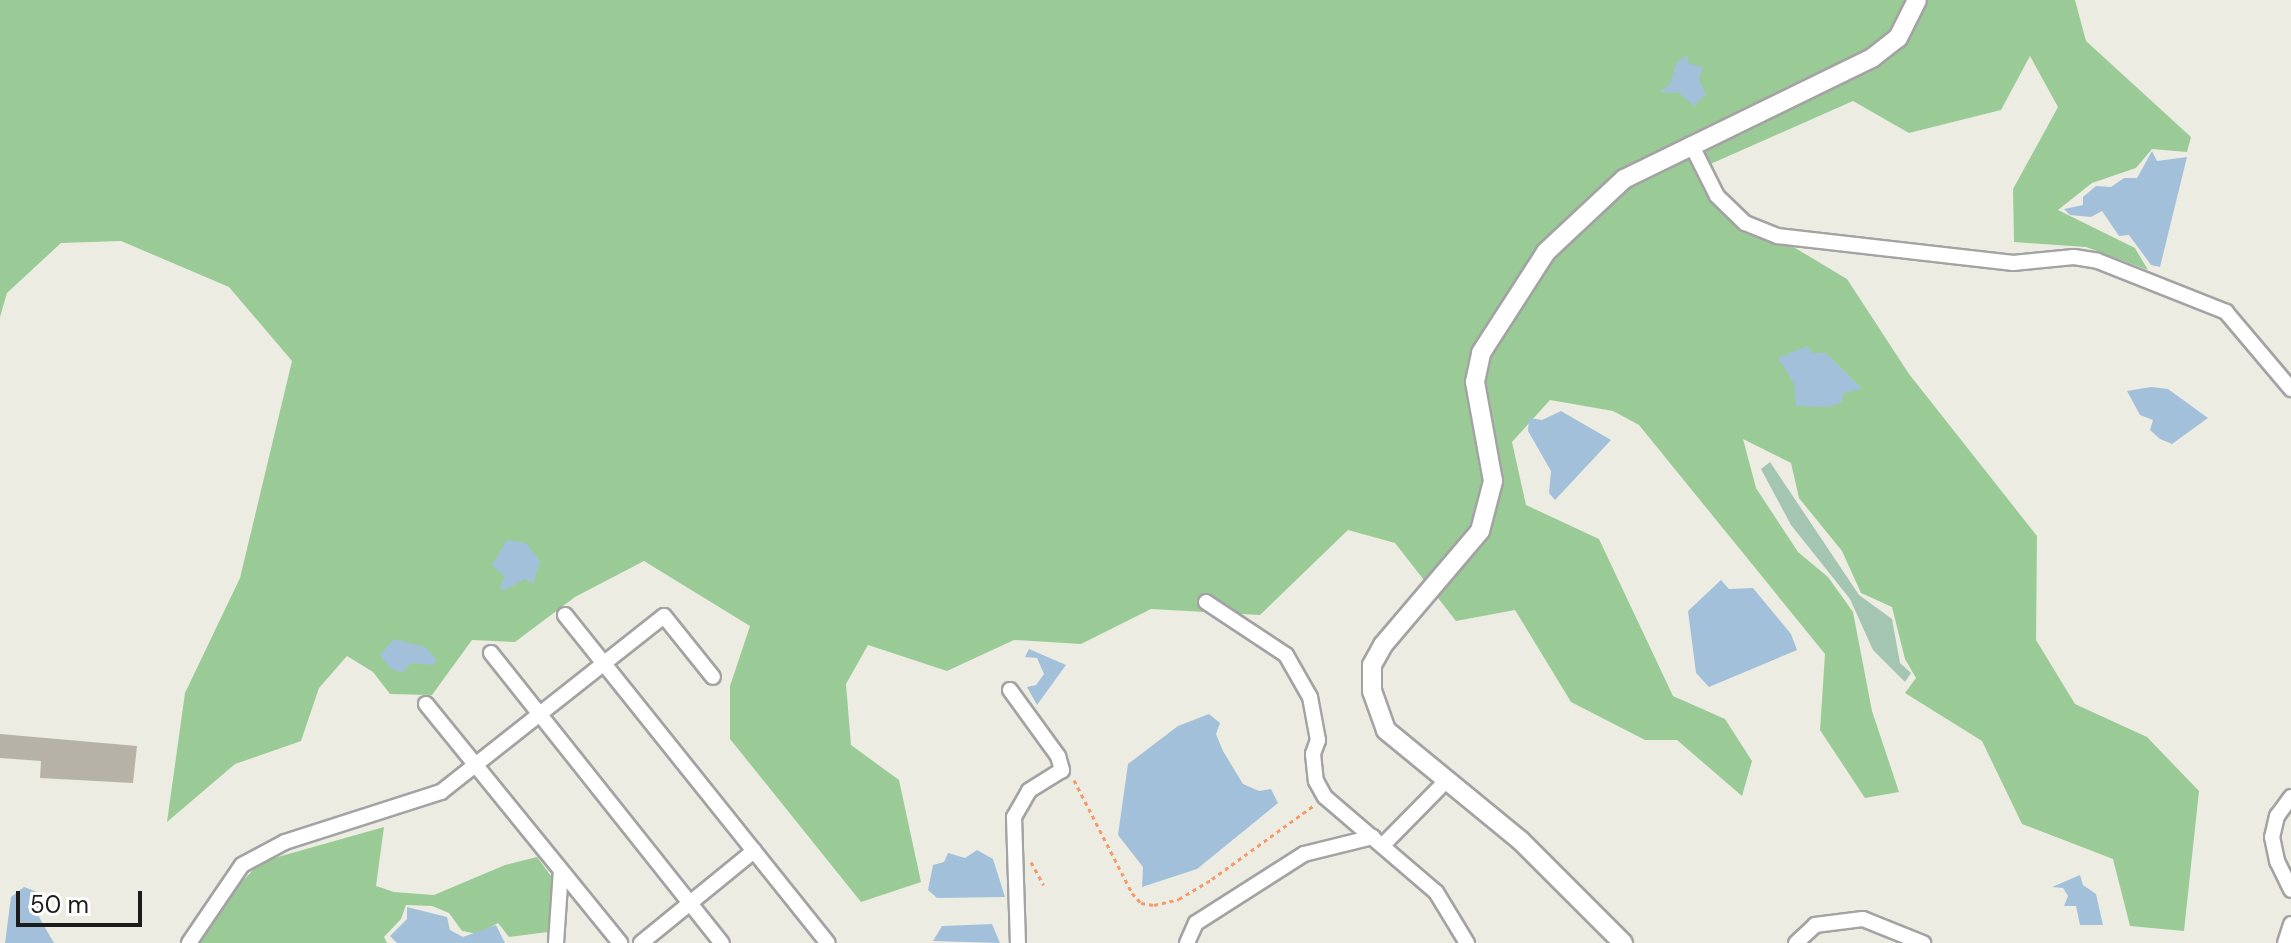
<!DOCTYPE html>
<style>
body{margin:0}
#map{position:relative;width:2291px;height:943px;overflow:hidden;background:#edece2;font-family:"DM Sans",sans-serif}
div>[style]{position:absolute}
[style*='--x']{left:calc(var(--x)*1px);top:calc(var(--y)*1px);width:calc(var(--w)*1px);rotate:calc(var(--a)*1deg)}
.forest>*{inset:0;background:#9acb97}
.cemetery>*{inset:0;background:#a4c5b1}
.water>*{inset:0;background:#a3c0da}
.building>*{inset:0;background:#b6b2a7}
.path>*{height:3px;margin-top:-1.5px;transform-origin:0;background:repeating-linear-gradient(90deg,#f59a6b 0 4px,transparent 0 8px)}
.roads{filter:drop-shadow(2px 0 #a3a3a3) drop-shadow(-2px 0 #a3a3a3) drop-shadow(0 2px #a3a3a3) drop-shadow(0 -2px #a3a3a3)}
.minor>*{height:14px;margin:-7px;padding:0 7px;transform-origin:7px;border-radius:7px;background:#fff}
.tertiary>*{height:18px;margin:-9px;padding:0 9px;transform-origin:9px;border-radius:9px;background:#fff}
span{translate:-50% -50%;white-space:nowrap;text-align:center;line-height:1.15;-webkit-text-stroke:7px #fff;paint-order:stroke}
.scale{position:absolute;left:16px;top:891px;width:126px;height:36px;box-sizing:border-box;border:4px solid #1c1c1c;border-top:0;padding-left:10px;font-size:24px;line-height:28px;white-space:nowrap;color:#1c1c1c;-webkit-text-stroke:6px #fff;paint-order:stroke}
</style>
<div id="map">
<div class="forest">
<i style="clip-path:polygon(0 0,2075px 0,2086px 41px,2191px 137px,2187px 152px,2152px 149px,2136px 168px,2092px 183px,2058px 210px,2135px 248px,2148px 270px,2086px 247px,2014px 242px,2013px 189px,2058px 107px,2030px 56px,2001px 110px,1909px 133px,1853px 101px,1706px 166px,1730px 209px,1847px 279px,1909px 374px,2037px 536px,2036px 640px,2075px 704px,2147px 737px,2199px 791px,2184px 931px,2130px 926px,2113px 859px,2022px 824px,1982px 741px,1905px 693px,1916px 678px,1905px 659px,1892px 607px,1861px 593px,1842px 551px,1799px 498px,1791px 463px,1743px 439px,1756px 488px,1798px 552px,1828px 577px,1853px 612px,1872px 711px,1899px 792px,1865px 798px,1820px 730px,1825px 654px,1639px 425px,1613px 411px,1550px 400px,1512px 442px,1526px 505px,1599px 539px,1673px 696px,1725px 719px,1752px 761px,1742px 796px,1677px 740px,1645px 740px,1571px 702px,1515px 610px,1456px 621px,1395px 543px,1348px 530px,1260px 615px,1151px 609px,1081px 644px,1014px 640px,947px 671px,868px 645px,846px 684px,851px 745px,899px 780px,921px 882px,861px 902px,730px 739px,730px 686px,750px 626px,644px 561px,575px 597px,515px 642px,472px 640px,432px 695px,390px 694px,373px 672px,347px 656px,319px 688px,301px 741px,235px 764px,167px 822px,185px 693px,240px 578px,292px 361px,229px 287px,121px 241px,61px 243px,7px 293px,0 317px)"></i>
<i style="clip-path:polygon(384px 827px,376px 886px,394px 892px,434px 895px,505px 865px,537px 857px,554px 880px,548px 932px,509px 937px,498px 923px,478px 934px,462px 931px,449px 913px,432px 906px,406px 905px,401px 919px,384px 937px,387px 943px,199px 943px,229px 896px,260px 862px)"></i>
</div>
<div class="cemetery">
<i style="clip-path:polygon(1770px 462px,1859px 595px,1892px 619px,1900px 663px,1911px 673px,1905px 682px,1873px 650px,1850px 599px,1791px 525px,1761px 469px)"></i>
</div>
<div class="water">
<i style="clip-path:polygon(1686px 55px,1689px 64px,1703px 67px,1699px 80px,1706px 94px,1694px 106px,1679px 93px,1660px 92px,1670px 84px,1676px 64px)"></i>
<i style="clip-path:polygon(2152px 151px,2157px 161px,2187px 157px,2160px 267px,2151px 265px,2129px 235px,2119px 236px,2102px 211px,2091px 217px,2070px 215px,2064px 209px,2083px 205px,2083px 197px,2096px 186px,2111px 187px,2124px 178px,2137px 178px)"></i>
<i style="clip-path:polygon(1807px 346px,1813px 353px,1826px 353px,1862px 389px,1843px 393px,1842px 402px,1829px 407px,1796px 406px,1794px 383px,1778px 358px)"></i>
<i style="clip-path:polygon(2151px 387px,2168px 389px,2208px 418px,2172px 444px,2160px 439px,2150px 430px,2153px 420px,2140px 415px,2127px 391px)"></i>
<i style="clip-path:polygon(1561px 411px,1611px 440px,1555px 500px,1549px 493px,1551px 471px,1528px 431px,1529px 418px,1542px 420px)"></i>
<i style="clip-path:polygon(507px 540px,526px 543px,540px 561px,533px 584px,525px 579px,503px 591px,500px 586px,505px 577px,492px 565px)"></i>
<i style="clip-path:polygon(1721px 580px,1729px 589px,1753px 588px,1791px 634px,1797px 650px,1709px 687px,1696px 673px,1688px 611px)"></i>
<i style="clip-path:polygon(394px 639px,425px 647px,436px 659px,434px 665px,411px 663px,402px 673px,390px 668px,380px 655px)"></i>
<i style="clip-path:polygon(1029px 649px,1066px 665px,1037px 705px,1027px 687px,1036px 685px,1044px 674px,1037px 658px,1025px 657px)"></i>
<i style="clip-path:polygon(1209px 714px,1220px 723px,1216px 734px,1223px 751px,1243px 784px,1259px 791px,1271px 789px,1278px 803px,1197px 869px,1142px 887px,1143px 867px,1118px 835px,1128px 764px,1178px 726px)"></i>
<i style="clip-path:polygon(977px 850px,993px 859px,1005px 897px,937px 898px,928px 890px,933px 865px,944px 862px,948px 853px,965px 858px)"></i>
<i style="clip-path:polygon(2080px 875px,2083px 885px,2096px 894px,2103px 925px,2080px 925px,2076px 906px,2064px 906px,2068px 896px,2063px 888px,2052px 887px)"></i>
<i style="clip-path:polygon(24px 887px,37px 892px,43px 905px,39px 917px,54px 943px,5px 943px,11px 897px)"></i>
<i style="clip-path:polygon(407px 907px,447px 917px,450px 930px,463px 937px,496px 925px,505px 943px,397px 943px,390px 936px,407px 919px)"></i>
<i style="clip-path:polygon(992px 924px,1000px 943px,933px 941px,942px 926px)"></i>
</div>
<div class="building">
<i style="clip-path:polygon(0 734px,137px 746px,133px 783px,40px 778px,41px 761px,0 758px)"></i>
</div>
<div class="path">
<i style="--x:1074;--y:780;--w:127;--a:62.8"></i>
<i style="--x:1132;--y:893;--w:13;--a:48"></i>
<i style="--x:1141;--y:903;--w:13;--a:9"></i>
<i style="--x:1154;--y:905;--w:26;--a:-13"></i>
<i style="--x:1179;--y:899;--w:39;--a:-31"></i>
<i style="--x:1212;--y:879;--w:125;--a:-35.9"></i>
<i style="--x:1031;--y:862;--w:26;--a:61"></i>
</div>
<div class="roads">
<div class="minor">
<i style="--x:1691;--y:144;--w:58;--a:63.4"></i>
<i style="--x:1717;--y:196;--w:39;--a:44"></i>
<i style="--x:1745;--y:223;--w:35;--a:22"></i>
<i style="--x:1777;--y:236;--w:238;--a:6.5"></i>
<i style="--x:2013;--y:263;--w:61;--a:-5.6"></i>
<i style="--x:2074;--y:257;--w:24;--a:9"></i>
<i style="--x:2098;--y:261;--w:138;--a:21.7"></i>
<i style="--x:2226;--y:312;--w:101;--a:49.8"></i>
<i style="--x:1206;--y:602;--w:96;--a:33.5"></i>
<i style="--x:1286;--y:655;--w:48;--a:60.3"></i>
<i style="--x:1310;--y:697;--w:44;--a:79.5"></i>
<i style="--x:1318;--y:740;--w:15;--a:110"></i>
<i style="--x:1313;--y:754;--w:27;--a:84"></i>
<i style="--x:1316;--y:781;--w:18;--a:61"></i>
<i style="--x:1325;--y:797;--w:146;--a:40.6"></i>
<i style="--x:1436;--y:892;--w:60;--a:58.7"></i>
<i style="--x:565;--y:615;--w:420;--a:51.3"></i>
<i style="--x:491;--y:653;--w:371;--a:51.5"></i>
<i style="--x:1010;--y:690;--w:82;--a:54"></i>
<i style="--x:1058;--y:756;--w:15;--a:74"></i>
<i style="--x:1062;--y:770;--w:39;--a:148"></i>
<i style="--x:1029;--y:791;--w:30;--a:120"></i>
<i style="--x:1014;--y:817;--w:126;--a:88.2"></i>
<i style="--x:426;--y:704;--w:308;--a:50.9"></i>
<i style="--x:2291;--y:797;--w:24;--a:126"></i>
<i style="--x:2277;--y:816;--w:22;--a:103"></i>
<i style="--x:2272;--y:837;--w:25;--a:78"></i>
<i style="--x:2277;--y:861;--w:32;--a:64"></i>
<i style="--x:1383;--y:845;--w:90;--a:-45.5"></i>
<i style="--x:189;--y:943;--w:94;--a:-55.8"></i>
<i style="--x:242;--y:865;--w:49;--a:-28.1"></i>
<i style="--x:285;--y:842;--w:164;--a:-17.8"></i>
<i style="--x:441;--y:792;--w:284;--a:-38.3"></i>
<i style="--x:664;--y:616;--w:78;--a:51.2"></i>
<i style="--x:556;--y:943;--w:73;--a:-86.1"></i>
<i style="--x:641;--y:943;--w:146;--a:-39.2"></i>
<i style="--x:1187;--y:943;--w:22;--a:-66"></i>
<i style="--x:1196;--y:923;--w:128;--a:-32.6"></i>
<i style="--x:1304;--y:854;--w:71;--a:-13.8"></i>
<i style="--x:1796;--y:943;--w:26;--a:-43"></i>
<i style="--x:1815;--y:925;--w:48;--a:-7.1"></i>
<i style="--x:1863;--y:919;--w:65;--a:21.8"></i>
<i style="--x:2285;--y:943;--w:20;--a:-72"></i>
</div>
<div class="tertiary">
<i style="--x:1623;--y:943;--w:144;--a:-135"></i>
<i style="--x:1521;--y:841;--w:175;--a:-140.6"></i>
<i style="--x:1386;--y:730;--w:41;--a:-109.7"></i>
<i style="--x:1372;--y:691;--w:26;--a:-90"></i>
<i style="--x:1372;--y:665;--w:23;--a:-61"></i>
<i style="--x:1383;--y:645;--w:150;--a:-49.6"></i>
<i style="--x:1480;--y:531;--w:52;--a:-75.4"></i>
<i style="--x:1493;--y:481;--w:101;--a:-100.3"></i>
<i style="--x:1475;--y:382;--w:30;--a:-78"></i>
<i style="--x:1481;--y:353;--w:120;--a:-57.2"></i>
<i style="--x:1546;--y:252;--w:107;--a:-43.1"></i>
<i style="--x:1624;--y:179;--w:276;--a:-26"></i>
<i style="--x:1872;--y:58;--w:33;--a:-38"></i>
<i style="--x:1898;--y:38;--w:42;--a:-63.4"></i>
</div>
</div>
<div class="scale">50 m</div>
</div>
